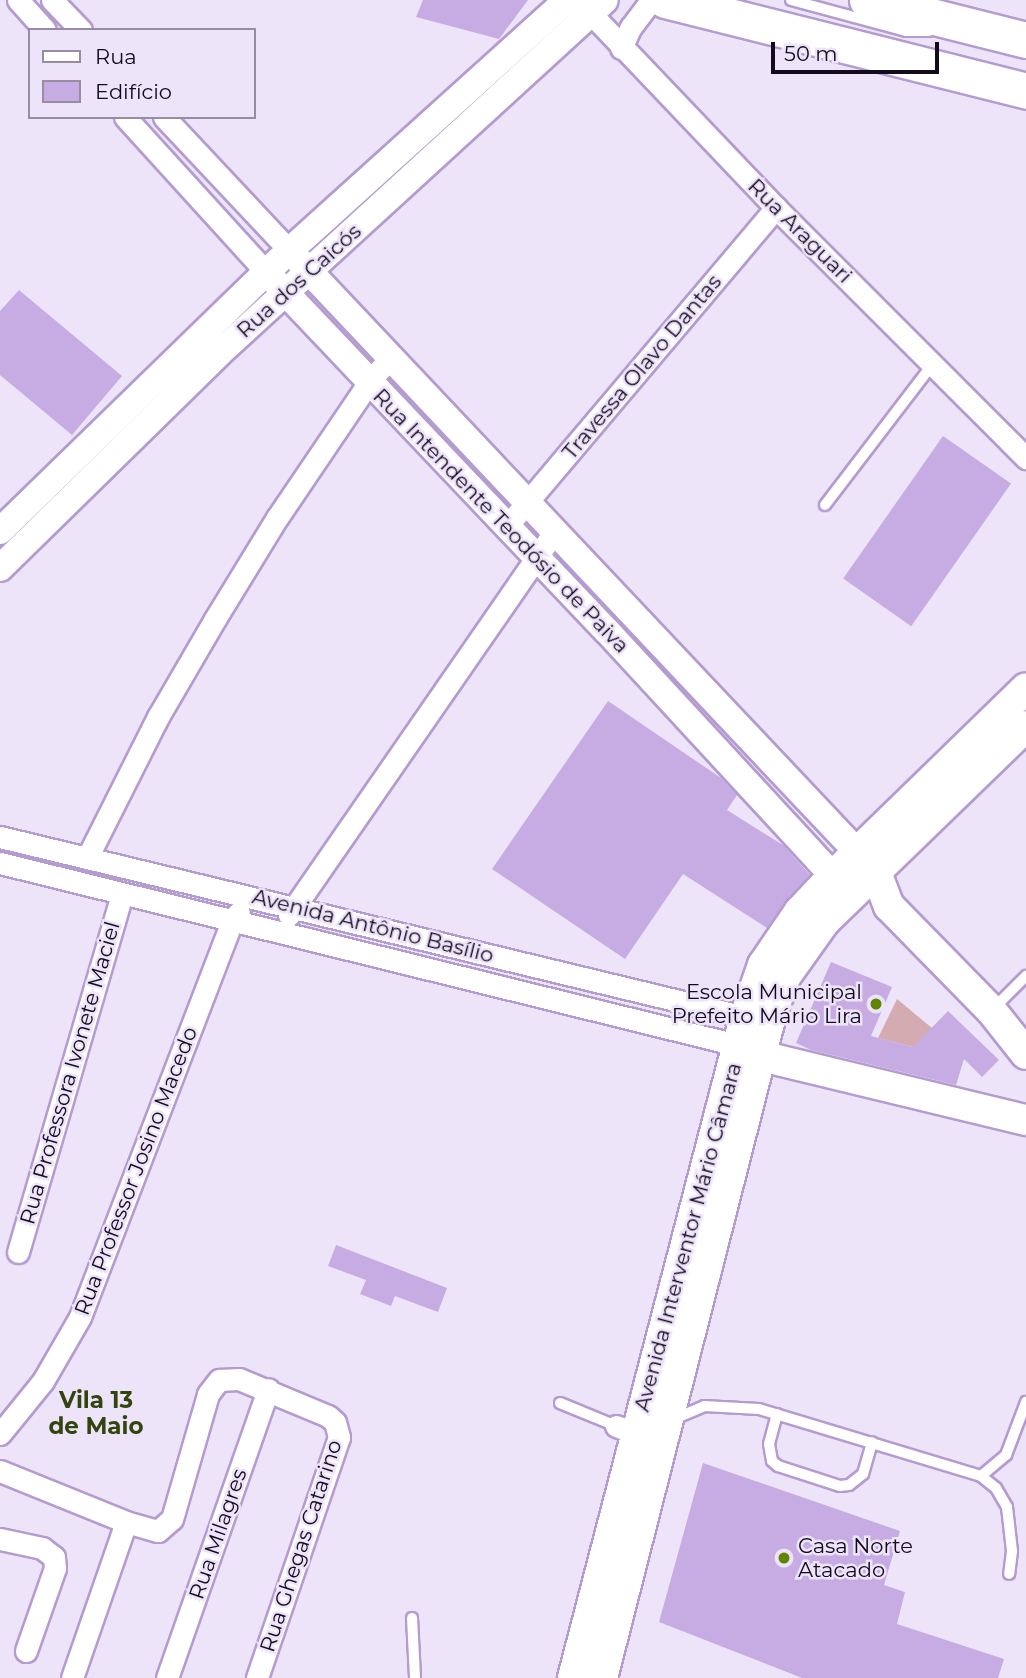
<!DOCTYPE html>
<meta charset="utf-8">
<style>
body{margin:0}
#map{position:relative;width:1026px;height:1678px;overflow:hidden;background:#eee4fa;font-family:Montserrat,sans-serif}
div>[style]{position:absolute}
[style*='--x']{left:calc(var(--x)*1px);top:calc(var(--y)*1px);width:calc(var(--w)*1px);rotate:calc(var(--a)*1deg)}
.green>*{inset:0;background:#d5abb2}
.building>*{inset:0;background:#c6ace3;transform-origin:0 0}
.roads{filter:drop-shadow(2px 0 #b49bd0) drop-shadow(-2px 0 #b49bd0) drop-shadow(0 2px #b49bd0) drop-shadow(0 -2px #b49bd0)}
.service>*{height:10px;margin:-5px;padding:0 5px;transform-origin:5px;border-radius:5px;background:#fff}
.minor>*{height:21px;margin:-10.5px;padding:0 10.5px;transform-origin:10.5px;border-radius:10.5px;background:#fff}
.tertiary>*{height:26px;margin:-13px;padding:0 13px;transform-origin:13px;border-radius:13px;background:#fff}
.secondary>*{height:30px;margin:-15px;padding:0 15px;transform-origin:15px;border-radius:15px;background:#fff}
.trunk>*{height:35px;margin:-17.5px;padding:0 17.5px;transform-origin:17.5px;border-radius:17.5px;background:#fff}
.dots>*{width:19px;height:19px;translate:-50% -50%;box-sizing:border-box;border:4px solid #eee4fa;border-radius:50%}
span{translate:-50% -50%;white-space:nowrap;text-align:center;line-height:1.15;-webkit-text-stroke:5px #eee4fa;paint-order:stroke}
.street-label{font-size:21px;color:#130a1d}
.poi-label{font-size:21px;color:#130a1d}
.right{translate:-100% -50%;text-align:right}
.left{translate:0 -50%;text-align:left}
.neighbourhood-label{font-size:23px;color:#33450f;font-weight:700}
.legend{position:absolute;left:28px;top:28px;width:228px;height:91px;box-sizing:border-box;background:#eee4fa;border:2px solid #968da2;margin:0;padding:9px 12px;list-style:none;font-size:21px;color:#130a1d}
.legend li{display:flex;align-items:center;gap:14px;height:35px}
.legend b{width:35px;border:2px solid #968da2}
.scale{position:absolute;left:771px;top:42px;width:168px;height:32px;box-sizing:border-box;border:4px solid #130a1d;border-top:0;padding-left:9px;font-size:21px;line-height:24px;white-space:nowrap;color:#130a1d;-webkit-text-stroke:5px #eee4fa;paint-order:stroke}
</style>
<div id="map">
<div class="green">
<i style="clip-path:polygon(897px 999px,932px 1028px,964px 1060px,878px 1038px)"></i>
</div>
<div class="building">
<i style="clip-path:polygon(423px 0,528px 0,499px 39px,416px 17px)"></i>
<i style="clip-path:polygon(19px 290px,122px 376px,72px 435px,0 375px,0 311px)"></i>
<i style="left:943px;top:436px;width:83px;height:174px;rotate:35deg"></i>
<i style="clip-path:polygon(608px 701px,721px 778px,737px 795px,727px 810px,783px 845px,810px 875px,786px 900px,767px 928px,683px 874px,625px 959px,492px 869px)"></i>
<i style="clip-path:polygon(831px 962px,892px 987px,871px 1036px,913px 1047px,948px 1011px,999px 1060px,982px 1077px,964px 1059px,956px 1085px,811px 1050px,796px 1043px)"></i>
<i style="clip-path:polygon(336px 1245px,447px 1288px,438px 1312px,395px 1296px,391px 1306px,360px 1294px,366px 1280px,328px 1266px)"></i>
<i style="clip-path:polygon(703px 1463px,900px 1531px,884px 1585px,905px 1592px,897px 1624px,1004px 1659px,998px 1678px,802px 1678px,659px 1622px)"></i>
</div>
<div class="roads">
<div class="service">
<i style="--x:791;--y:0;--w:119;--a:15.1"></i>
<i style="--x:906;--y:31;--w:23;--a:0"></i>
<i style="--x:825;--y:505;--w:176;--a:-52.6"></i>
<i style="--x:993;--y:1009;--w:47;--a:-45"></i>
<i style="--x:560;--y:1403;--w:61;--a:22.3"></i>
<i style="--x:777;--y:1414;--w:31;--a:105"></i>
<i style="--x:769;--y:1444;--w:17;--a:80"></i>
<i style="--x:772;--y:1461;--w:8;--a:40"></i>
<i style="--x:778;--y:1466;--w:65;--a:17.9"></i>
<i style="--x:840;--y:1486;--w:9;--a:-6"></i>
<i style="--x:849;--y:1485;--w:18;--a:-38"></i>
<i style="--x:863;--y:1474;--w:33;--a:-74"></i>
<i style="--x:674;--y:1419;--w:33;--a:-23"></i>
<i style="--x:704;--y:1406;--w:55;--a:3.1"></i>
<i style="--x:759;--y:1409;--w:232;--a:16.8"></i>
<i style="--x:981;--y:1476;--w:19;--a:39"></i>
<i style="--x:996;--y:1488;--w:22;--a:60"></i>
<i style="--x:1007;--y:1507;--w:44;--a:83.5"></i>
<i style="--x:1012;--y:1551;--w:23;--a:97"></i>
<i style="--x:981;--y:1476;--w:33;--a:-40"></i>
<i style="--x:1006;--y:1455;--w:57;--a:-69.3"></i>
<i style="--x:412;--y:1618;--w:60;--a:87.1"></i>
</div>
<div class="minor">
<i style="--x:18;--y:0;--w:40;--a:48"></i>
<i style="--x:52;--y:0;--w:42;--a:46"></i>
<i style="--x:578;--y:0;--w:287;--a:46.4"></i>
<i style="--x:776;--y:208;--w:354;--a:45"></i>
<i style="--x:621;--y:48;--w:23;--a:-65"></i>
<i style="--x:631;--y:27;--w:34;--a:-53"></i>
<i style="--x:125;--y:117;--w:210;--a:47.7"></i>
<i style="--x:164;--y:117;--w:184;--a:46.8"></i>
<i style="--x:507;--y:526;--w:417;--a:-49.8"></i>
<i style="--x:0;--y:837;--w:766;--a:13.58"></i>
<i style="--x:87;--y:858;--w:158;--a:-63.3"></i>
<i style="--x:158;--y:717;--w:113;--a:-59.8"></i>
<i style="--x:215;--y:619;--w:119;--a:-58.5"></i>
<i style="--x:277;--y:518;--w:164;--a:-55.9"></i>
<i style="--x:369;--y:382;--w:32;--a:-49"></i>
<i style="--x:0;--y:863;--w:759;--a:13.87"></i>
<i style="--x:289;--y:915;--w:467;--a:-55.3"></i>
<i style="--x:18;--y:1252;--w:373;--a:-73.8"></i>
<i style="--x:616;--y:1426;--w:22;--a:21"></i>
<i style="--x:0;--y:1434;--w:68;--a:-50.9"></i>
<i style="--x:43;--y:1381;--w:74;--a:-60"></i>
<i style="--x:80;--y:1317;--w:424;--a:-69"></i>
<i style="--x:232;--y:921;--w:11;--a:-52"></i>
<i style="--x:0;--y:1471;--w:136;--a:22"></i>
<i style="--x:126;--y:1522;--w:33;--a:16"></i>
<i style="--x:158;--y:1531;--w:18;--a:-41"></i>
<i style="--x:172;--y:1519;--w:130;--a:-73.9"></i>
<i style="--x:208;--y:1394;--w:18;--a:-52"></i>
<i style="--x:219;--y:1380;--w:20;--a:-3"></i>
<i style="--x:239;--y:1379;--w:96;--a:22.6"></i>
<i style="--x:328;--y:1416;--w:9;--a:41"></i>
<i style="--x:335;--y:1422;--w:16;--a:75"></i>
<i style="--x:339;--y:1437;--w:255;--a:108.8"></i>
<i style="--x:0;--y:1539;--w:43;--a:12.1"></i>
<i style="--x:42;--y:1548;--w:15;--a:37"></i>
<i style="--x:54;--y:1557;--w:11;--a:85"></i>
<i style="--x:55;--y:1568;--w:88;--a:109.3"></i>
<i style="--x:72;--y:1678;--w:165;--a:-70.9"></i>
<i style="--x:167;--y:1678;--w:306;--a:-70.7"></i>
</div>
<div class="tertiary">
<i style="--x:290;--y:251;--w:828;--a:46.66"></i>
<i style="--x:266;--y:272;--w:495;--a:46.5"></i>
<i style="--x:607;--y:631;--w:333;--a:47.3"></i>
<i style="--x:0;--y:531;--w:371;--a:-44.2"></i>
<i style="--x:266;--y:272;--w:406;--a:-42.1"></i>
<i style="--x:0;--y:568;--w:318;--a:-44.4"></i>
<i style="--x:227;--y:346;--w:512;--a:-42.47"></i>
</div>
<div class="secondary">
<i style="--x:863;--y:858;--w:17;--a:45"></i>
<i style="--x:875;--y:870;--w:39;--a:69"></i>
<i style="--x:889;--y:906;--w:146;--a:45.6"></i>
<i style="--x:991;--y:1010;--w:56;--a:51.5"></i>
<i style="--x:761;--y:1056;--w:273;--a:13.6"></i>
<i style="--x:573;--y:1678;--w:683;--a:-75.41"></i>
<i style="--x:745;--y:1017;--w:55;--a:-70.9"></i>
<i style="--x:763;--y:965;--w:64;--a:-55.8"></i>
<i style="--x:799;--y:912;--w:50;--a:-46.6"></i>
<i style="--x:833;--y:876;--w:269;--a:-44.2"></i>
<i style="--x:602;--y:1678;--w:684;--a:-75.7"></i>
<i style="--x:771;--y:1015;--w:40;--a:-69.8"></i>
<i style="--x:785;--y:977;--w:69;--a:-54.5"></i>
<i style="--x:825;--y:921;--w:280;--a:-44.1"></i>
</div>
<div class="trunk">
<i style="--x:665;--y:0;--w:372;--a:14.1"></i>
<i style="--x:867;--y:0;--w:164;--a:14.1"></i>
</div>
</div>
<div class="dots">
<i style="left:876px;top:1004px;background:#608400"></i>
<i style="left:784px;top:1558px;background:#608400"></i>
</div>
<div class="street-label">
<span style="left:800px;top:231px;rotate:45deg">Rua Araguari</span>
<span style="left:299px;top:281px;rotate:-42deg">Rua dos Caicós</span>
<span style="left:642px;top:367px;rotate:-50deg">Travessa Olavo Dantas</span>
<span style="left:501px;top:521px;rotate:46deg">Rua Intendente Teodósio de Paiva</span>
<span style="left:373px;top:926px;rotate:14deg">Avenida Antônio Basílio</span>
<span style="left:70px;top:1073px;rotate:-74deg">Rua Professora Ivonete Maciel</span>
<span style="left:136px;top:1171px;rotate:-69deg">Rua Professor Josino Macedo</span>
<span style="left:688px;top:1237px;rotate:-75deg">Avenida Interventor Mário Câmara</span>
<span style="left:218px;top:1534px;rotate:-71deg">Rua Milagres</span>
<span style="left:301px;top:1546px;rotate:-72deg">Rua Ghegas Catarino</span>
</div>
<div class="poi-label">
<span class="right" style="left:862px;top:1004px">Escola Municipal<br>Prefeito Mário Lira</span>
<span class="left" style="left:798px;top:1558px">Casa Norte<br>Atacado</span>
</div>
<div class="neighbourhood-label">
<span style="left:96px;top:1413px">Vila 13<br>de Maio</span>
</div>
<ul class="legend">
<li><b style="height:9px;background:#fff"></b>Rua</li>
<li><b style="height:19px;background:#c6ace3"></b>Edifício</li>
</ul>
<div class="scale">50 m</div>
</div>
